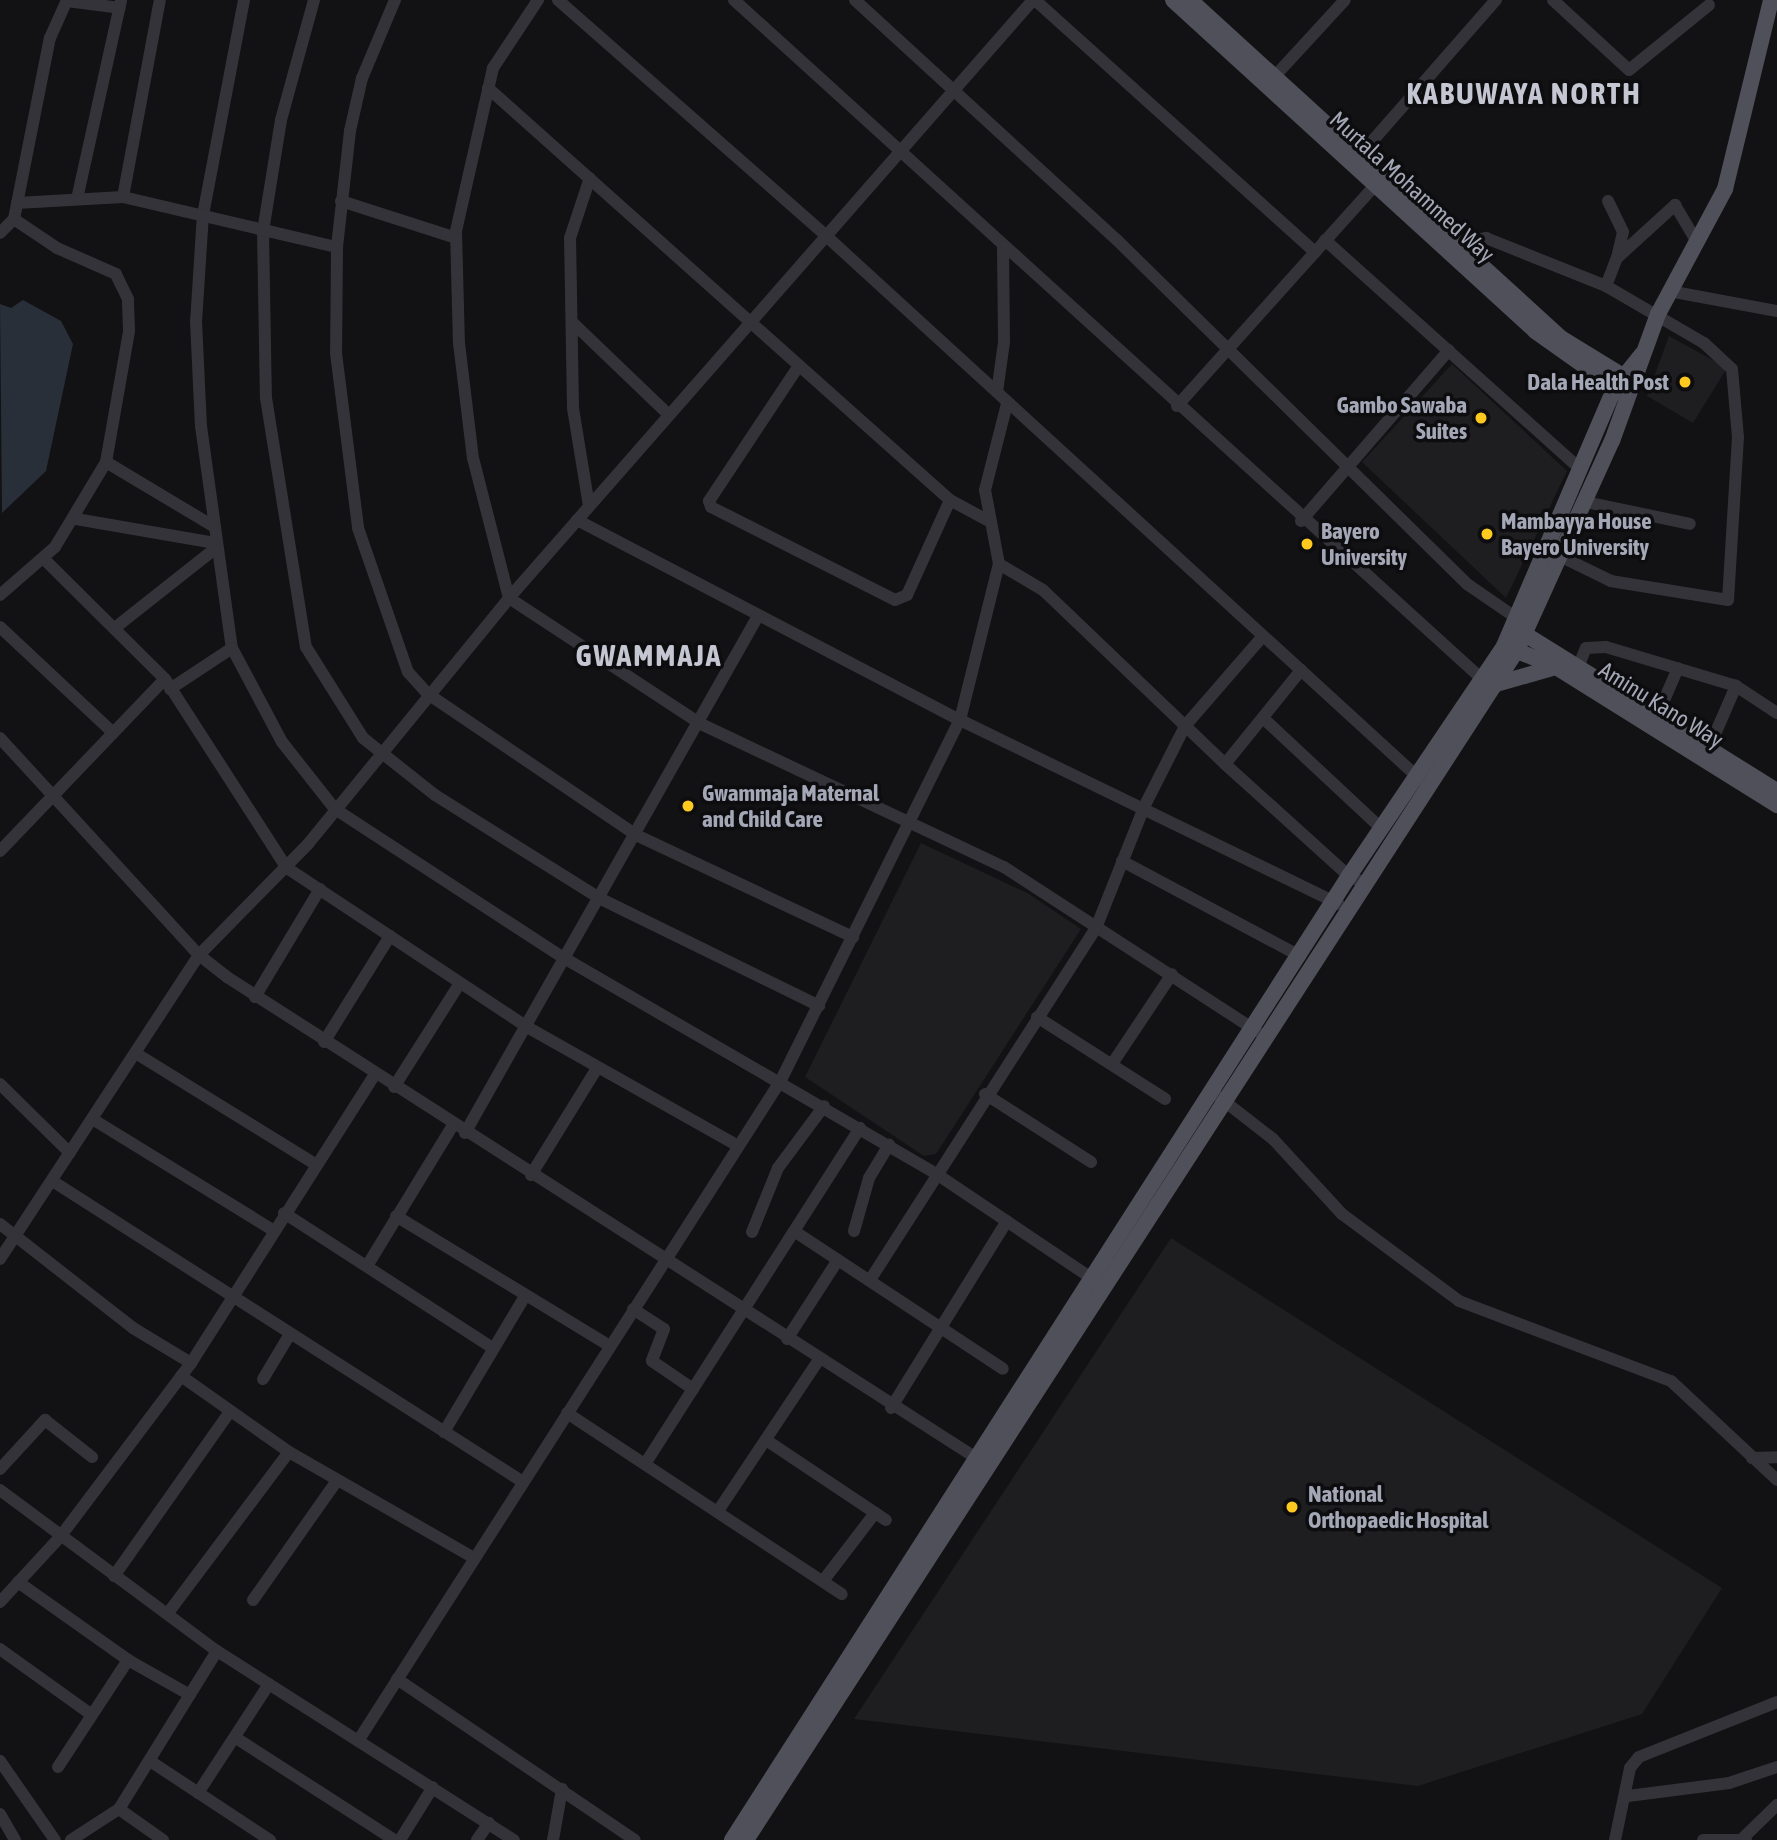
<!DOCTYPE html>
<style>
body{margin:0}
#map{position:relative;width:1777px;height:1840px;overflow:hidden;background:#121214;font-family:"Asap Condensed",sans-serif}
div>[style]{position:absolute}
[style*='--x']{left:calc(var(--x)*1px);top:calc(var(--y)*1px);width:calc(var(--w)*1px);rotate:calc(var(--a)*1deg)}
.built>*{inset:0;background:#1e1e21}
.water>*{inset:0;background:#282f39}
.minor>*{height:12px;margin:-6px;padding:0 6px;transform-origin:6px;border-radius:6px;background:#333339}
.major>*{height:16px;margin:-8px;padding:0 8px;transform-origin:8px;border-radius:8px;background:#4f5059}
.dots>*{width:19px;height:19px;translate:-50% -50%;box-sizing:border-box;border:4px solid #0d0d0f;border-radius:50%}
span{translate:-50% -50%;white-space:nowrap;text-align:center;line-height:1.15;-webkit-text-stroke:7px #0d0d0f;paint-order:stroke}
.street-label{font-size:23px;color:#a3a7b6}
.poi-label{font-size:23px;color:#a3a7b6;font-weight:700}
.right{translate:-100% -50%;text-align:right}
.left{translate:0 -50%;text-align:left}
.district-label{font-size:30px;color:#c4c6d1;font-weight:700;letter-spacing:2px}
</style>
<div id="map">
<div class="built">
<div style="clip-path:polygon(1669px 336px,1727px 368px,1693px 423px,1647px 396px)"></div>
<div style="clip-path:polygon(1452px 364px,1567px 471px,1506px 598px,1362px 462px)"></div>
<div style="clip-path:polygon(921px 843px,1029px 894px,1081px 929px,936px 1154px,924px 1156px,805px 1077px)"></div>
<div style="clip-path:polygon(1171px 1238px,1722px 1588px,1642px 1714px,1418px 1786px,854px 1719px)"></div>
</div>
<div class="water">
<div style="clip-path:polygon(23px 300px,61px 321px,73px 344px,46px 471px,2px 513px,0 304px,11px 308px)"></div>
</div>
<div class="minor">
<div style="--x:244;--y:0;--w:218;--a:100.8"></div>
<div style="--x:203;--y:214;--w:107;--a:93.7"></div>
<div style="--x:196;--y:321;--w:105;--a:87.3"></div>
<div style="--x:201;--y:426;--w:224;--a:82.1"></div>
<div style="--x:232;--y:648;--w:106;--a:62"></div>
<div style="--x:282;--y:742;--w:85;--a:51.7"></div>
<div style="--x:335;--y:809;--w:273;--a:33.1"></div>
<div style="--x:564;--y:958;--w:429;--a:30.1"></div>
<div style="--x:935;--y:1173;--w:197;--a:33.9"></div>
<div style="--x:314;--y:0;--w:124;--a:105.4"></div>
<div style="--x:281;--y:120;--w:112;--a:99.2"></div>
<div style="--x:263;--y:231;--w:167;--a:89"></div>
<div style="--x:266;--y:398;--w:252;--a:80.9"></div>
<div style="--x:306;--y:647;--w:107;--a:57.9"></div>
<div style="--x:363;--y:738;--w:92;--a:38.4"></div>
<div style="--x:435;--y:795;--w:196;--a:32.1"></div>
<div style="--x:601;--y:899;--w:243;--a:26.1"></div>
<div style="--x:395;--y:0;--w:85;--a:112.9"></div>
<div style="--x:362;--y:78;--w:54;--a:102.8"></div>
<div style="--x:350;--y:131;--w:117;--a:96.4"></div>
<div style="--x:337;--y:247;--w:106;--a:90.5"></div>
<div style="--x:336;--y:353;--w:176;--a:82.8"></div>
<div style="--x:358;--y:528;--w:152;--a:70.9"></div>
<div style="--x:408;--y:672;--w:30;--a:48"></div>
<div style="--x:428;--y:694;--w:251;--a:34.1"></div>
<div style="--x:636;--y:835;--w:240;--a:25.2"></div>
<div style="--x:538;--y:0;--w:82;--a:123.5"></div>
<div style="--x:493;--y:68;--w:167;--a:102.8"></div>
<div style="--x:456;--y:231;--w:112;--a:88.5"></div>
<div style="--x:459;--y:343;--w:116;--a:83.1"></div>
<div style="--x:473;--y:458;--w:145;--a:75.6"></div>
<div style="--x:509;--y:598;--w:230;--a:33.3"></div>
<div style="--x:701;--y:724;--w:335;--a:25.3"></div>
<div style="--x:1004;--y:867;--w:302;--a:33"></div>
<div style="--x:558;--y:0;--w:354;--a:41.3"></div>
<div style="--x:824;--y:234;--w:810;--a:42.45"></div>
<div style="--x:734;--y:0;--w:1010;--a:42.23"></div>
<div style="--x:855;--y:0;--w:355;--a:42.5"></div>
<div style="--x:1117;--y:240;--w:491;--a:44.5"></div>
<div style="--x:1467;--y:584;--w:62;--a:34.5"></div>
<div style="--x:1035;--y:0;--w:377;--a:42"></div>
<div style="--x:1553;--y:0;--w:103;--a:42.6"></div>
<div style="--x:1629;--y:70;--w:103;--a:-39.1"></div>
<div style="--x:67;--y:1;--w:53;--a:7.5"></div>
<div style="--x:1275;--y:76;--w:103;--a:-47.4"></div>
<div style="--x:488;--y:88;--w:619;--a:41.73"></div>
<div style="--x:950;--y:500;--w:42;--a:28.4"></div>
<div style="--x:1361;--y:154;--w:205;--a:-48.8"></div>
<div style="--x:123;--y:197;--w:200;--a:-79.4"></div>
<div style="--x:77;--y:199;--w:204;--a:-77.5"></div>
<div style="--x:341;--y:201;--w:121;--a:17.8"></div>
<div style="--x:1608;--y:201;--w:34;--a:64"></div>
<div style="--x:1623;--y:232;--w:26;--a:103"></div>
<div style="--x:17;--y:203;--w:106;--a:-3.2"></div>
<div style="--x:123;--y:197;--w:220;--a:13.2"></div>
<div style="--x:0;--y:233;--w:20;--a:-45"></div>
<div style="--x:14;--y:219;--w:185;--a:-78.8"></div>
<div style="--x:50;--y:38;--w:42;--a:-65.9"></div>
<div style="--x:1325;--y:240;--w:341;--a:41.9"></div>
<div style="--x:1457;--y:244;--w:30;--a:-12"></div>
<div style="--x:1486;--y:238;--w:129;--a:21.8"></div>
<div style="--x:1606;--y:286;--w:113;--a:30.2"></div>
<div style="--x:1704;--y:343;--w:38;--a:43"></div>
<div style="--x:1732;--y:369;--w:68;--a:85"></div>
<div style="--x:1738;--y:437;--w:163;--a:93.5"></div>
<div style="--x:1728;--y:600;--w:119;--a:-170.8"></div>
<div style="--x:1611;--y:581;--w:55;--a:-153.9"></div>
<div style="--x:1606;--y:286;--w:30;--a:-69"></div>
<div style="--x:1617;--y:258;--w:79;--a:-42.4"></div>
<div style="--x:1675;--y:205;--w:43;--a:59.3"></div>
<div style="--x:1669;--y:291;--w:110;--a:10.5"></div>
<div style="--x:572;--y:322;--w:134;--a:43.8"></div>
<div style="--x:798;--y:367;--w:161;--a:123.6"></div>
<div style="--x:709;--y:501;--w:6;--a:72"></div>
<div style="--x:711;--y:507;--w:206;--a:26.8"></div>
<div style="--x:895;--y:600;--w:13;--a:-23"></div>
<div style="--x:907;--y:595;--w:104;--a:-65.6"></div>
<div style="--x:997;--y:392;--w:50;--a:-82"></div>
<div style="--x:1004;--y:342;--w:96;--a:-90.6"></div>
<div style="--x:1177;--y:406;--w:297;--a:-48.1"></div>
<div style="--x:106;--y:462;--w:125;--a:30.9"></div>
<div style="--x:1586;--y:502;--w:106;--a:11.9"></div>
<div style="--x:589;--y:506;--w:99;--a:-99.3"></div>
<div style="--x:573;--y:408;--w:170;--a:-91"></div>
<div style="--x:570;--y:238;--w:63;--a:-71.6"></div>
<div style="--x:76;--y:519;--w:141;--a:9.8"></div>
<div style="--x:577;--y:520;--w:432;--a:27.6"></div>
<div style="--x:960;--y:720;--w:421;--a:25.9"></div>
<div style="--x:1301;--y:521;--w:226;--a:-49.1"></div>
<div style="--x:45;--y:560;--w:169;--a:44.8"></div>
<div style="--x:165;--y:679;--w:225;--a:57.2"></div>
<div style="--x:287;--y:868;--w:288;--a:33.5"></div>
<div style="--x:527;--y:1027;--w:240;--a:29.4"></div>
<div style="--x:999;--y:564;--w:51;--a:30.6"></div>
<div style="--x:1043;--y:590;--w:252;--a:43.7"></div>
<div style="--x:1225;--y:764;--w:167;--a:42.1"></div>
<div style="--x:1349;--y:876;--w:19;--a:25"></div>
<div style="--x:0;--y:595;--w:73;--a:-41.1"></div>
<div style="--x:55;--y:547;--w:99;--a:-59"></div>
<div style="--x:106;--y:462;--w:133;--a:-80"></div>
<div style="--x:129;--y:331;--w:32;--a:-92"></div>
<div style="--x:128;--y:299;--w:28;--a:-116"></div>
<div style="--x:116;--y:274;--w:64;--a:-156.2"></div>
<div style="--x:57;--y:248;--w:52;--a:-146"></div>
<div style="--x:0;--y:627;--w:151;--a:43.1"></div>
<div style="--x:116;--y:627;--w:127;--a:-38.3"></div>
<div style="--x:1579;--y:665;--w:18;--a:-68"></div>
<div style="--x:1586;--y:648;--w:20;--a:-3"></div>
<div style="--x:1606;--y:647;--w:136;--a:16.7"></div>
<div style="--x:1736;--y:686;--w:49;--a:33.4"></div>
<div style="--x:170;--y:689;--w:74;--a:-33.5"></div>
<div style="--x:1658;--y:714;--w:50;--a:-66.5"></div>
<div style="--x:1263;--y:718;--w:161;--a:43"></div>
<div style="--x:0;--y:738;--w:294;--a:47.5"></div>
<div style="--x:199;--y:955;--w:36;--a:38"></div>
<div style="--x:227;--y:977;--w:900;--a:32.7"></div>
<div style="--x:1709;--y:748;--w:68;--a:-66.5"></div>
<div style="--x:1225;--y:764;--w:121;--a:-51"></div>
<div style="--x:0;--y:851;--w:238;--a:-46.2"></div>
<div style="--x:1122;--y:861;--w:202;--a:28.1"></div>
<div style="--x:255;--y:997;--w:126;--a:-59"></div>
<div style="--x:1037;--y:1017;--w:152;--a:32.6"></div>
<div style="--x:324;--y:1042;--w:125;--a:-58.1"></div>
<div style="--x:137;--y:1054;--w:209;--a:31.7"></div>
<div style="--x:1112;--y:1064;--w:108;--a:-56.3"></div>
<div style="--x:0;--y:1084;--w:98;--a:44.6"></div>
<div style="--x:394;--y:1087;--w:123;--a:-57.6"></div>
<div style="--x:985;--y:1094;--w:126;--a:32.7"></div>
<div style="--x:1219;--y:1097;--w:68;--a:37.9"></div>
<div style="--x:1273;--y:1139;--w:102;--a:47.4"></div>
<div style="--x:1342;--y:1214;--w:146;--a:36.6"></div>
<div style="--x:1459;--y:1301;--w:227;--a:20.7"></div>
<div style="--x:1671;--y:1381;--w:145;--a:43"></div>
<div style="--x:94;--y:1120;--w:210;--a:31.6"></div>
<div style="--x:465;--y:1133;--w:594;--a:-60.46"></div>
<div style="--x:531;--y:1175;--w:126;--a:-58.3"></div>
<div style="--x:54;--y:1182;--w:557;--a:32.61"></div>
<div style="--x:284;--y:1213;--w:249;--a:32.9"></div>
<div style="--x:396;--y:1216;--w:250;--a:31.3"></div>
<div style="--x:0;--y:1224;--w:169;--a:38"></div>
<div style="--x:133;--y:1328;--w:68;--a:31.1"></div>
<div style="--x:794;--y:1231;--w:250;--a:33.4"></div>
<div style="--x:854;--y:1231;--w:55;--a:-74.2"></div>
<div style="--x:869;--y:1178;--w:39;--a:-59"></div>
<div style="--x:752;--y:1232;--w:69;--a:-67.9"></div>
<div style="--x:778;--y:1168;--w:77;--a:-53.4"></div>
<div style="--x:0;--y:1259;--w:363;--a:-56.8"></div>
<div style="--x:199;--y:955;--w:156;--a:-45.5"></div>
<div style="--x:308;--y:844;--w:318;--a:-50.7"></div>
<div style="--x:509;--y:598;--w:795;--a:-48.77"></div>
<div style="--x:367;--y:1266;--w:165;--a:-58.6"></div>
<div style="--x:870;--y:1280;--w:418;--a:-57.3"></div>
<div style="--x:1096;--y:928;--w:132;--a:-68.3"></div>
<div style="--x:1145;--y:805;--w:89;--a:-63.1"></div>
<div style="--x:1185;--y:726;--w:119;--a:-49.1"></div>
<div style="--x:633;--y:1309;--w:37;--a:33"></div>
<div style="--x:664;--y:1329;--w:34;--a:111"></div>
<div style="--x:652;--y:1361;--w:50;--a:34.3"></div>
<div style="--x:787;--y:1339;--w:94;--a:-57.2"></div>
<div style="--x:181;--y:1376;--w:132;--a:35.1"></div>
<div style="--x:289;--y:1452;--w:213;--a:29.8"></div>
<div style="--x:263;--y:1379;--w:52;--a:-59"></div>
<div style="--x:891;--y:1408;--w:220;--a:-58.2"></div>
<div style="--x:567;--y:1413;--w:329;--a:33.4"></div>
<div style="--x:444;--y:1432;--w:158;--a:-59.2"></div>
<div style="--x:766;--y:1440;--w:144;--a:33.7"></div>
<div style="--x:1752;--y:1458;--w:25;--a:-2"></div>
<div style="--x:645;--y:1464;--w:399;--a:-57.4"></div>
<div style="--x:0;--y:1469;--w:67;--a:-47.4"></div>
<div style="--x:45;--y:1420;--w:60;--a:38.2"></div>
<div style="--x:0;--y:1490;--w:270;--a:36.6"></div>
<div style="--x:217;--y:1651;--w:352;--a:32.5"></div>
<div style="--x:718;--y:1511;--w:180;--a:-56.3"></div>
<div style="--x:114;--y:1576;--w:199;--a:-54.8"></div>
<div style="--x:823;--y:1581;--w:86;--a:-52.6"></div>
<div style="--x:18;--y:1582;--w:135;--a:35.3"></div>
<div style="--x:253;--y:1600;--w:144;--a:-54.9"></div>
<div style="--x:0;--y:1602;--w:88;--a:-47.3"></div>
<div style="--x:60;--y:1537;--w:218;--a:-53"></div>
<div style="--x:191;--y:1363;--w:343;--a:-57.5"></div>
<div style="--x:168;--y:1613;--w:201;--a:-53.1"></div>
<div style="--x:0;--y:1649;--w:113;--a:35.7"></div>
<div style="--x:397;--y:1679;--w:287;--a:34.1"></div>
<div style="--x:236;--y:1738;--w:188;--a:32.8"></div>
<div style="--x:358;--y:1741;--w:785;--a:-57.38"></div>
<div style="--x:781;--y:1080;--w:402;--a:-63.6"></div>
<div style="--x:960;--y:720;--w:161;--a:-76"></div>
<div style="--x:999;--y:564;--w:75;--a:-100.7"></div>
<div style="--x:985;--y:490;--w:89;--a:-75.7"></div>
<div style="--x:0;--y:1761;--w:96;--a:55.2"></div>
<div style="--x:150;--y:1761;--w:144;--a:33.4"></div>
<div style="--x:58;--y:1767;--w:128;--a:-56.8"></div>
<div style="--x:128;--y:1660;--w:71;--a:29.4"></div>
<div style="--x:198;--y:1793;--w:130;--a:-56.9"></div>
<div style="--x:1628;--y:1796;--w:102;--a:-7.3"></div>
<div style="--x:1729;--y:1783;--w:51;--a:-18.4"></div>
<div style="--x:119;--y:1809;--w:54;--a:35.2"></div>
<div style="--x:0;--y:1814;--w:30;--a:60"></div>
<div style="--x:1742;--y:1839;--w:49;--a:-44.2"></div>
<div style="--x:71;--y:1840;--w:57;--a:-32.9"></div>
<div style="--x:119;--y:1809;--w:186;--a:-58.2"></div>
<div style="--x:400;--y:1840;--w:62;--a:-58.1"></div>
<div style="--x:477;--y:1840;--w:21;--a:-55"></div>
<div style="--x:553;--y:1840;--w:52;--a:-80"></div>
<div style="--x:1615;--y:1840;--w:74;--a:-78.2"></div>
<div style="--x:1630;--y:1768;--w:14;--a:-51"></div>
<div style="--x:1639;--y:1757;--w:149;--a:-21.7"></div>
<div style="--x:1703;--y:1840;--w:43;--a:0"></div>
</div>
<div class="major">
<div style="--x:1173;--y:0;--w:491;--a:42.4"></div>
<div style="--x:1535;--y:331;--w:109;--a:35.3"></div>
<div style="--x:1190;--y:0;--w:502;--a:42.34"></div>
<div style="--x:1561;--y:338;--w:79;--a:31.5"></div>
<div style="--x:1515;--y:628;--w:309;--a:31.9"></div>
<div style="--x:1508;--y:647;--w:52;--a:22.6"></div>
<div style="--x:1556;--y:667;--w:261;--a:32"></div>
<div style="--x:1496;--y:684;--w:62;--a:-15.8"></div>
<div style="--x:732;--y:1840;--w:1145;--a:-57.38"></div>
<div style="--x:1349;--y:876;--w:277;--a:-56"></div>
<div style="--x:1504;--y:646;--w:280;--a:-66.8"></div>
<div style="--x:1614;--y:389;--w:45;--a:-51.3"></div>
<div style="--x:746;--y:1840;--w:1418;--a:-57.06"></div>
<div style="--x:1517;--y:650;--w:230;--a:-65.6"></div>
<div style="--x:1612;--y:441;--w:135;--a:-70.1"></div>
<div style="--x:1658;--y:314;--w:142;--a:-61.8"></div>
<div style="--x:1725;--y:189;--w:195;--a:-76.3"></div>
</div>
<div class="dots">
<div style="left:1685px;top:382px;background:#ffca1f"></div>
<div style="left:1481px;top:418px;background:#ffca1f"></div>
<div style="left:1487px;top:534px;background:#ffca1f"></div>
<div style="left:1307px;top:544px;background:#ffca1f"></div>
<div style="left:688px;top:806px;background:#ffca1f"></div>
<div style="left:1292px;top:1507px;background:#ffca1f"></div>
</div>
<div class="street-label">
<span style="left:1412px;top:187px;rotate:42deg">Murtala Mohammed Way</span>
<span style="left:1661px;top:705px;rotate:32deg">Aminu Kano Way</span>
</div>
<div class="poi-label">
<span class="right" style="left:1669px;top:382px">Dala Health Post</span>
<span class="right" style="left:1467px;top:418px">Gambo Sawaba<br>Suites</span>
<span class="left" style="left:1501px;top:534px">Mambayya House<br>Bayero University</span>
<span class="left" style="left:1321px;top:544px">Bayero<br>University</span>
<span class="left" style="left:702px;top:806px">Gwammaja Maternal<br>and Child Care</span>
<span class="left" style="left:1308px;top:1507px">National<br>Orthopaedic Hospital</span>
</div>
<div class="district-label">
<span style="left:1524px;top:93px">KABUWAYA NORTH</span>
<span style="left:649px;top:655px">GWAMMAJA</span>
</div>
</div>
